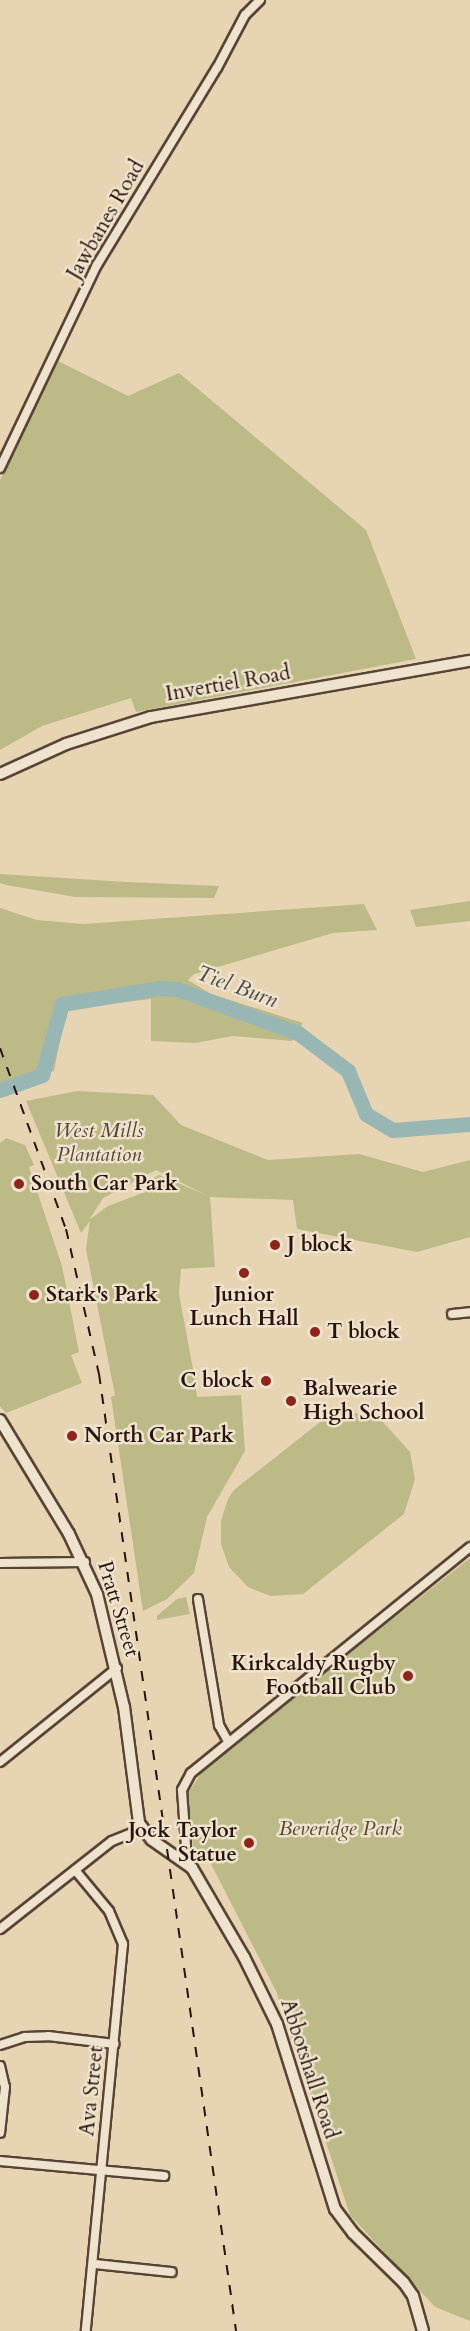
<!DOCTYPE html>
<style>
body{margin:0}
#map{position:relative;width:470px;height:2331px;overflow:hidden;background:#e7d4b3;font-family:Cardo,serif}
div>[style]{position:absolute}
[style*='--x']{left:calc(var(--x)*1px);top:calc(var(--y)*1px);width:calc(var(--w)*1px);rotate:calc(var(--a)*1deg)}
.green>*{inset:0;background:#bcbb88}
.river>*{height:15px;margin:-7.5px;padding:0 7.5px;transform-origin:7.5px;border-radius:7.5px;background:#98b7b4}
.roads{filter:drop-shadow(2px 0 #584435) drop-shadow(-2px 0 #584435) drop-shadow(0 2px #584435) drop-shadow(0 -2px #584435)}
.street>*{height:8px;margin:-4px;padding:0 4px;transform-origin:4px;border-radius:4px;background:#efe3ce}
.secondary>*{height:10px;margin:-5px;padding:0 5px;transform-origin:5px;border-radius:5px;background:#efe3ce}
.rail>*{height:2px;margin-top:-1px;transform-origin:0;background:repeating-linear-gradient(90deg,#28140b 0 10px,transparent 0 20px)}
.dots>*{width:16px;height:16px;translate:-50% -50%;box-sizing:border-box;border:3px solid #efe3ce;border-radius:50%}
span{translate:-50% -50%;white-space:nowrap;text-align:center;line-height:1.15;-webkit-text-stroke:5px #efe3ce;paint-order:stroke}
.street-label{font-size:21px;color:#28140b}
.park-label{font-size:21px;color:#544630;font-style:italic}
.poi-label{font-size:21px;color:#28140b;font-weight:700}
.left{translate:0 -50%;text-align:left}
.right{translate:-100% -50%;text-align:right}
.water-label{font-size:22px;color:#4f4d46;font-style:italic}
</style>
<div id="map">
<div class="green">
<div style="clip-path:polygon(56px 360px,128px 396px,179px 373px,366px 530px,416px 659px,136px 712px,131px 698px,42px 726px,0 750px,0 480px)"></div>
<div style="clip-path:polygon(0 874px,126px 882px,219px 886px,214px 898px,75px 897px,6px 885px,0 883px)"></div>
<div style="clip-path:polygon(470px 901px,470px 921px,462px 922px,416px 927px,410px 910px)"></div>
<div style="clip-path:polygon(364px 904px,377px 930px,333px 933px,194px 974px,188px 980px,211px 994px,303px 1023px,292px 1041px,233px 1036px,195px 1043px,151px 1041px,151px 999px,66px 1009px,54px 1071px,0 1092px,0 908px,37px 920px,83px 924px)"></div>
<div style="clip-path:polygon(evenodd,77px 1091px,153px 1095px,181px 1125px,268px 1160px,359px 1154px,423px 1172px,470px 1160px,470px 1237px,417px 1252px,297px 1229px,293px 1200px,210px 1197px,215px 1267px,181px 1269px,179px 1294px,196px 1385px,180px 1389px,196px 1388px,197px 1397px,241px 1395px,245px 1451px,207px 1517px,194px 1573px,167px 1599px,143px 1611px,111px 1397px,115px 1395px,86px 1249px,90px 1221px,81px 1233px,26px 1101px,77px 1091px,156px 1170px,206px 1195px,159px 1175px,150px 1180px,145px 1192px,108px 1206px,89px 1220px,103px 1198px,156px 1170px)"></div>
<div style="clip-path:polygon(6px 1138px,25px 1145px,34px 1165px,29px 1167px,62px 1266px,79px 1352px,71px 1355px,82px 1383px,6px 1413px,0 1406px,0 1143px)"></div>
<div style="clip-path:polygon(356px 1413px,383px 1422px,410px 1452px,415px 1479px,404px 1514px,303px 1594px,270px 1596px,248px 1587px,229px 1567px,221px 1544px,221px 1521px,228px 1499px,234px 1490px,320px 1422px)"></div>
<div style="clip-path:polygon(470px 1558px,470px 2321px,435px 2307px,350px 2215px,276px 1991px,208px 1858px,193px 1846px,187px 1795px,205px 1767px)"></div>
<div style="clip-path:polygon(186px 1597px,190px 1614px,157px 1620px,157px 1616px,177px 1599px)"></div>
</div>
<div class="river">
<div style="--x:0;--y:1090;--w:45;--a:-19.7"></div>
<div style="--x:42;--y:1075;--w:74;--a:-74.3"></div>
<div style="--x:62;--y:1004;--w:99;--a:-9.3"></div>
<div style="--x:160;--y:988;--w:17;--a:3"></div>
<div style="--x:177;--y:989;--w:129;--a:20"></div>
<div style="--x:298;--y:1033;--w:63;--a:37.2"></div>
<div style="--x:348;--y:1071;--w:47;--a:67.3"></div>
<div style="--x:366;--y:1114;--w:31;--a:31"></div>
<div style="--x:393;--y:1130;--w:77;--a:-4.5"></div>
</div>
<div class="roads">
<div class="street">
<div style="--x:0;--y:468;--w:225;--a:-64.5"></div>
<div style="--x:97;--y:265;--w:231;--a:-58.7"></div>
<div style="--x:217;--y:68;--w:60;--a:-62.2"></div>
<div style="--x:245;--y:15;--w:21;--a:-45"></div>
<div style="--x:452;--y:1314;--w:18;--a:-6"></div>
<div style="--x:0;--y:1563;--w:85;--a:-0.7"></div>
<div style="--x:198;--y:1599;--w:128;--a:80.5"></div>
<div style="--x:219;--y:1725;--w:18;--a:61"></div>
<div style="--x:0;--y:1762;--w:150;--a:-38.8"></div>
<div style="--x:181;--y:1859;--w:14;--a:-69"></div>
<div style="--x:186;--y:1846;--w:56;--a:-94.1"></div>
<div style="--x:182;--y:1790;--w:19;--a:-62"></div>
<div style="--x:191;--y:1773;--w:359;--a:-39"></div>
<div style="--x:75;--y:1870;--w:53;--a:50.3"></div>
<div style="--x:109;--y:1911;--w:36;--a:67"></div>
<div style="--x:123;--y:1944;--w:389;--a:95.5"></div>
<div style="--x:0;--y:1929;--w:142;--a:-38.2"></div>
<div style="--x:112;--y:1841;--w:31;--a:-22"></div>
<div style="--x:0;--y:2045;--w:26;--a:-18"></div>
<div style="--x:25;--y:2037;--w:23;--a:-2"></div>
<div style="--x:48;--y:2036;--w:67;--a:6.8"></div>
<div style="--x:0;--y:2066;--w:22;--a:77"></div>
<div style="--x:5;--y:2087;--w:46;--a:96.2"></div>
<div style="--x:0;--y:2161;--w:165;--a:5.2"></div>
<div style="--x:94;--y:2264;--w:78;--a:5.9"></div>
</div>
<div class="secondary">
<div style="--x:0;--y:774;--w:72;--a:-24.4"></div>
<div style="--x:66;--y:744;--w:89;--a:-17.6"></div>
<div style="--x:151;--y:717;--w:324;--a:-10"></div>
<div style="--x:0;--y:1420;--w:133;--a:58.8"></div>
<div style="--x:69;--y:1534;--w:66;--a:65"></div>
<div style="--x:97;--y:1594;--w:116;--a:76.6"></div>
<div style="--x:124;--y:1707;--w:117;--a:82.6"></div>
<div style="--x:139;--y:1823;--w:21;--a:53"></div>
<div style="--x:152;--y:1840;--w:49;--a:35"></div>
<div style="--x:192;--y:1868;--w:103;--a:59.7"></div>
<div style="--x:244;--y:1957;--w:75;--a:63.8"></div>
<div style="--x:277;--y:2024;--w:194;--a:72.6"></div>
<div style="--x:335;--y:2209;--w:30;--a:53"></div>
<div style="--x:353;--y:2233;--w:71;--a:44.4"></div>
<div style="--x:404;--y:2283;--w:16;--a:55"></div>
<div style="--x:413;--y:2296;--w:36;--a:74"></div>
</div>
</div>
<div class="rail">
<div style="--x:0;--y:1048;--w:193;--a:70"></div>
<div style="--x:66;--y:1229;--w:149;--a:77.2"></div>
<div style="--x:99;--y:1374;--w:967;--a:81.85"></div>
</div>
<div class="dots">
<div style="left:19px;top:1184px;background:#8f2418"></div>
<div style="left:275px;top:1245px;background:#8f2418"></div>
<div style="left:244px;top:1273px;background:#8f2418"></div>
<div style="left:34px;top:1295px;background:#8f2418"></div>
<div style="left:315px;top:1332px;background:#8f2418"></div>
<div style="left:266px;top:1381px;background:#8f2418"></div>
<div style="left:291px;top:1401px;background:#8f2418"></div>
<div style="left:72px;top:1436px;background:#8f2418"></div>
<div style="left:408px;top:1676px;background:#8f2418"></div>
<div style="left:249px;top:1843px;background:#8f2418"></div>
</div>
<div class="street-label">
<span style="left:106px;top:220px;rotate:-60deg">Jawbanes Road</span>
<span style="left:228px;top:684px;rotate:-10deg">Invertiel Road</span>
<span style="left:118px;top:1609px;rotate:73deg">Pratt Street</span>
<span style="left:309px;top:2069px;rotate:72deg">Abbotshall Road</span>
<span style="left:92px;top:2091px;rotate:-84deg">Ava Street</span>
</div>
<div class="park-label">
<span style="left:99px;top:1143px">West Mills<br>Plantation</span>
<span style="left:340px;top:1829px">Beveridge Park</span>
</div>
<div class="poi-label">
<span class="left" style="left:31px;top:1184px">South Car Park</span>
<span class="left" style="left:287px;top:1245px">J block</span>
<span class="left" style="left:46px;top:1295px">Stark's Park</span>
<span style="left:244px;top:1307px">Junior<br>Lunch Hall</span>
<span class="left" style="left:327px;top:1332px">T block</span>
<span class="right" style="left:254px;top:1381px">C block</span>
<span class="left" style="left:303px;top:1401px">Balwearie<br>High School</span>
<span class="left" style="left:84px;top:1436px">North Car Park</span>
<span class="right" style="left:396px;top:1676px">Kirkcaldy Rugby<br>Football Club</span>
<span class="right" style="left:237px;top:1843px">Jock Taylor<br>Statue</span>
</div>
<div class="water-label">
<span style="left:237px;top:987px;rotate:20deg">Tiel Burn</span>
</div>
</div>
